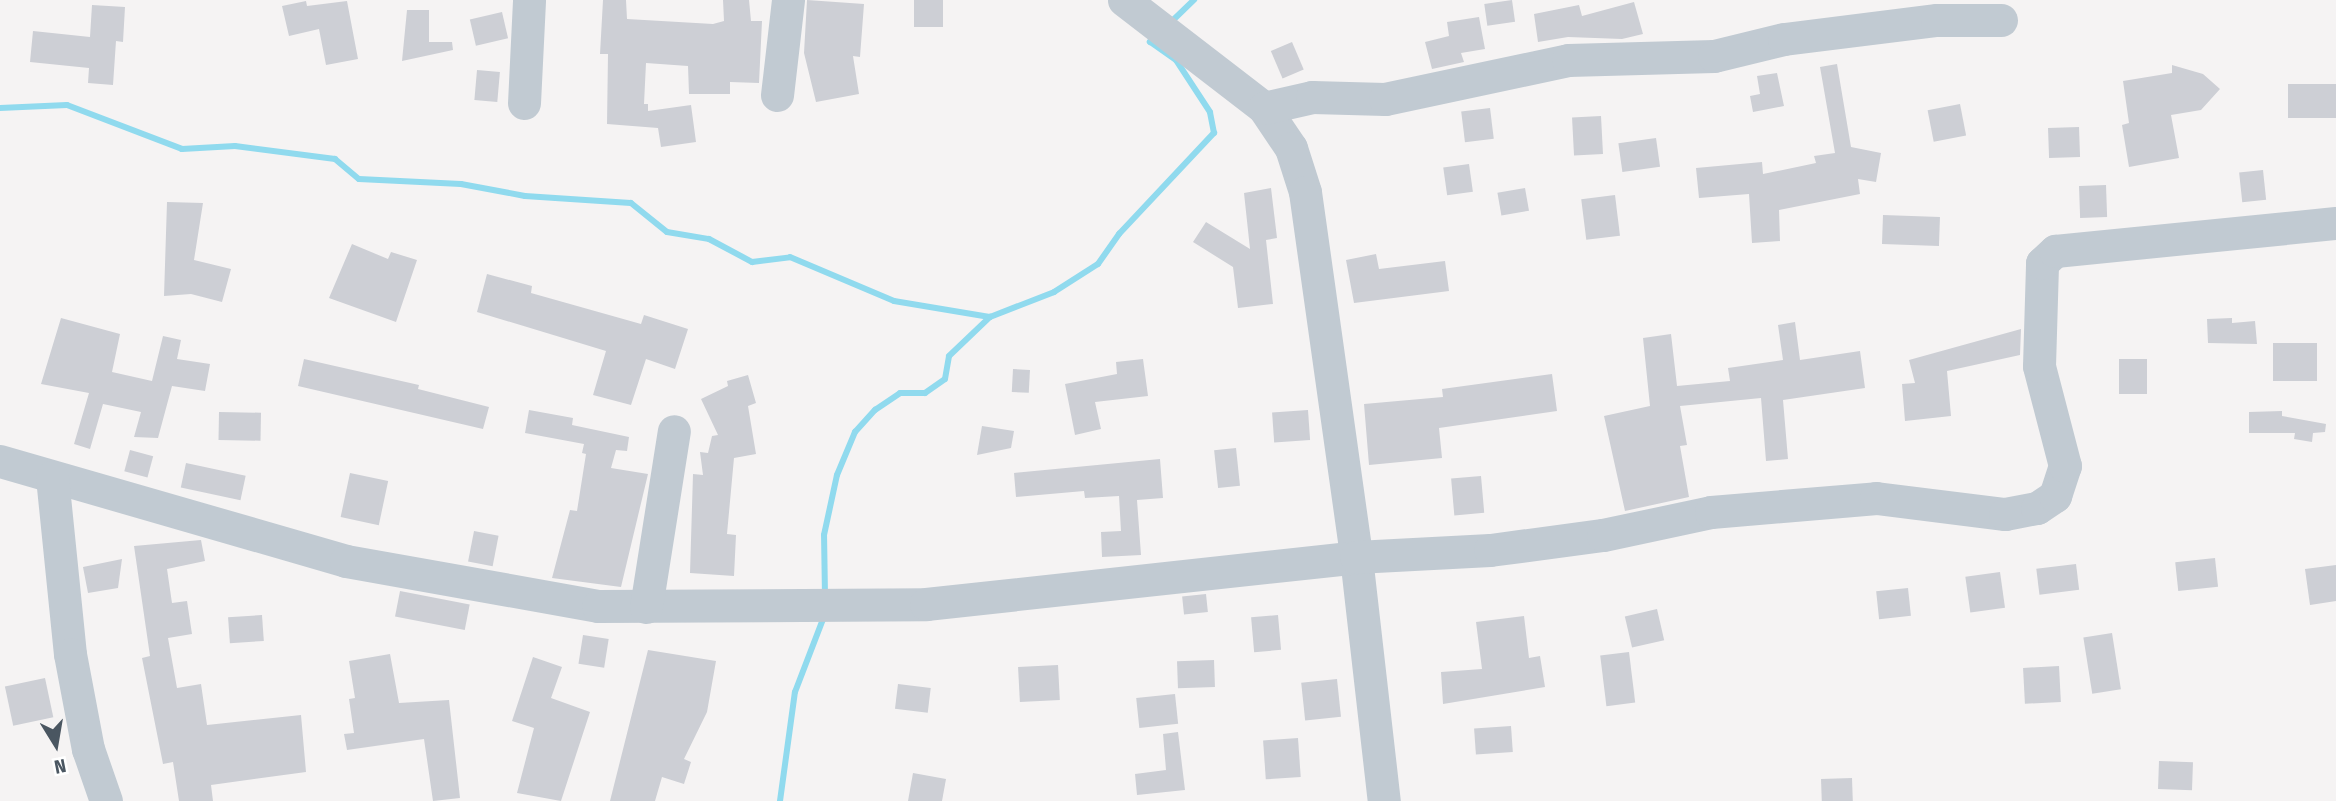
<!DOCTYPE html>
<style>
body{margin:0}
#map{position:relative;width:2336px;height:801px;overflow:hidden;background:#f5f3f3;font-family:"Fira Sans Condensed",sans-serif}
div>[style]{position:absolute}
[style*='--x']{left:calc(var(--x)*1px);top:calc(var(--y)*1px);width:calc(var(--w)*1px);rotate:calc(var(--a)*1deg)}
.stream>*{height:6px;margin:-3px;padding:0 3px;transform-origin:3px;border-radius:3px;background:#90daee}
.building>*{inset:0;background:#cdcfd5;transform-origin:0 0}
.minor>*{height:33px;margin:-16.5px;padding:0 16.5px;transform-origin:16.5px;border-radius:16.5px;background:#c1cad2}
span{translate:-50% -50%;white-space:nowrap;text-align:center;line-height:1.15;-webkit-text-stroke:5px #fff;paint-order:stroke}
.north{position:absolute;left:21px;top:710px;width:70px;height:70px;-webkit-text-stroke:5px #fff;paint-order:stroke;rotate:169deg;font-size:19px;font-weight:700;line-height:28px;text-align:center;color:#4a5661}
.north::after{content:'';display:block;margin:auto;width:24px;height:32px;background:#4a5661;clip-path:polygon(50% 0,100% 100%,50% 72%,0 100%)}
</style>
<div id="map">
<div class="stream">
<div style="--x:1169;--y:24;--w:35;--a:-44"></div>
<div style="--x:0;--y:108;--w:67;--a:-2.6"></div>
<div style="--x:67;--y:105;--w:123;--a:20.9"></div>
<div style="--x:182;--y:149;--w:53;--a:-3.2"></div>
<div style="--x:235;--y:146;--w:101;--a:7.4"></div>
<div style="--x:335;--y:159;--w:31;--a:40"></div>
<div style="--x:359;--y:179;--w:102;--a:2.8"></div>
<div style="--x:461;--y:184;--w:65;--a:10.6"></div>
<div style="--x:525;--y:196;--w:106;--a:3.8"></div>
<div style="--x:631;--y:203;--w:46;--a:38.9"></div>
<div style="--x:667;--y:232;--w:43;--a:9.5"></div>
<div style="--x:709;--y:239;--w:49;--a:28.1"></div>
<div style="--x:752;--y:262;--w:38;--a:-7"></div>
<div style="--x:790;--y:257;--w:113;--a:22.9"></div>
<div style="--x:894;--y:301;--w:97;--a:9.5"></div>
<div style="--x:825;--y:596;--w:61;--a:-90.9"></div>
<div style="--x:824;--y:535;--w:61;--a:-77.8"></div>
<div style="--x:837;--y:475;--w:47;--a:-67.3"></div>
<div style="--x:855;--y:432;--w:30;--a:-48"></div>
<div style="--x:875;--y:410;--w:30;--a:-34"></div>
<div style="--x:900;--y:393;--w:25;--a:0"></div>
<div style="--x:925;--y:393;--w:24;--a:-35"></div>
<div style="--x:945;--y:379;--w:23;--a:-80"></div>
<div style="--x:949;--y:356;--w:57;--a:-43.6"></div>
<div style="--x:990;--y:317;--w:69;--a:-21.3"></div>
<div style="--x:1054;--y:292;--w:52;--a:-32.5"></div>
<div style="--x:1098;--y:264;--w:37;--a:-55"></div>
<div style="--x:1119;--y:234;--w:139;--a:-46.8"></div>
<div style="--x:1214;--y:133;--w:21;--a:-101"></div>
<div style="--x:1210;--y:112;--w:62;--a:-123.2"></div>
<div style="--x:1176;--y:60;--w:32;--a:-145"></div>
<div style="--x:1150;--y:42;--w:8;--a:-40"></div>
<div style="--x:780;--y:801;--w:110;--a:-82.2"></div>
<div style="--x:795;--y:692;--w:84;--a:-69"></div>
</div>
<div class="building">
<div style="clip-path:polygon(603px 0,626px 0,627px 19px,713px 24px,724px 21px,723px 0,749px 0,751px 21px,762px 21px,759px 83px,730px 82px,730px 94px,689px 94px,688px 66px,646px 63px,644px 104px,648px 104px,648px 111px,691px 105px,696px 142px,661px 147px,658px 128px,607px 124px,608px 54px,600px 54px)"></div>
<div style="clip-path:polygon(807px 0,864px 4px,860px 57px,853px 56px,859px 94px,816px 102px,804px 53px)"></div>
<div style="left:914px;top:0;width:29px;height:27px"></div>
<div style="left:1512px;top:0;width:22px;height:28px;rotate:82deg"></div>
<div style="clip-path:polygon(306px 1px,307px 6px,347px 1px,358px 59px,326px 65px,319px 29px,289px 36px,282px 6px)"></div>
<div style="clip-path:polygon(1634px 2px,1643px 34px,1622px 39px,1568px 37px,1538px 42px,1534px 14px,1579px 5px,1582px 16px)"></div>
<div style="clip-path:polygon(92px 5px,125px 7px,123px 42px,116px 41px,113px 85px,88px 83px,89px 68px,30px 62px,33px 31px,90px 37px)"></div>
<div style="clip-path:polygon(407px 10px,429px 10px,429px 42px,452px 42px,453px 50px,402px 61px)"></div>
<div style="left:502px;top:12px;width:27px;height:33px;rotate:77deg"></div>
<div style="clip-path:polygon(1479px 17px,1485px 49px,1461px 53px,1464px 62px,1432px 69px,1425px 42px,1449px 36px,1447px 22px)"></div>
<div style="left:1292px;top:42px;width:30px;height:23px;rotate:67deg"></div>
<div style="clip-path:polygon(1837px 64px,1851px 147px,1881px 153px,1876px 182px,1858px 179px,1860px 194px,1779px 210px,1780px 241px,1752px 243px,1749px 194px,1699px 198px,1696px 168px,1762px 162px,1763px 174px,1816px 163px,1814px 156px,1835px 153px,1820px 67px)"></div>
<div style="clip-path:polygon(2172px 65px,2203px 74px,2220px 89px,2201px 110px,2171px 115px,2179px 158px,2129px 167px,2122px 125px,2129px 123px,2123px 81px,2172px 73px)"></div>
<div style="left:477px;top:70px;width:23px;height:30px;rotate:5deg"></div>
<div style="clip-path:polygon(1777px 73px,1784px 106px,1753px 112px,1750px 96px,1760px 94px,1757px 76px)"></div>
<div style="left:2336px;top:84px;width:34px;height:48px;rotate:90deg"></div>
<div style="left:1960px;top:104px;width:32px;height:33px;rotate:79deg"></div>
<div style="left:1490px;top:108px;width:31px;height:29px;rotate:83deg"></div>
<div style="left:1601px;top:116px;width:38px;height:29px;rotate:87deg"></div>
<div style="left:2079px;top:127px;width:30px;height:31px;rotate:88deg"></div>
<div style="left:1656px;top:138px;width:29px;height:38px;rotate:82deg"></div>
<div style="left:1469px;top:164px;width:28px;height:26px;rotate:82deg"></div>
<div style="left:2263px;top:170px;width:30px;height:24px;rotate:84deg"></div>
<div style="left:2106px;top:185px;width:32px;height:27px;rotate:88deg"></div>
<div style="clip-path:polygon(1271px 188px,1277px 238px,1266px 240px,1273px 304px,1238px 308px,1233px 267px,1193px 242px,1206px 222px,1250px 249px,1244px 193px)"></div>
<div style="left:1525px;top:188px;width:23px;height:28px;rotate:80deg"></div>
<div style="left:1615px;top:195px;width:41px;height:34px;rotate:83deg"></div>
<div style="clip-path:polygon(167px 202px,203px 203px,194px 260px,231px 269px,222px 302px,191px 294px,164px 296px)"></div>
<div style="left:1883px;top:215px;width:57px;height:29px;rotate:2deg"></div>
<div style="clip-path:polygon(352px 244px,388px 259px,391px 252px,417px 260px,396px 322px,329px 298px)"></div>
<div style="clip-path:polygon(1376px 254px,1379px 269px,1445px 261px,1449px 291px,1354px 303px,1346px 260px)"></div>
<div style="clip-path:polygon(487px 274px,532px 286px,531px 293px,641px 324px,644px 315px,688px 329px,675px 369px,646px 359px,631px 405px,593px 395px,606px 351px,477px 312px)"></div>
<div style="clip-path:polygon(61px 318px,120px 334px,112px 372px,152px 381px,163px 336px,181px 340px,177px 359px,210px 364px,205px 391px,172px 386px,158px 438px,134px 437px,141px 412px,103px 404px,90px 449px,74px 444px,89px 393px,41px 384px)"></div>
<div style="clip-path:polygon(2232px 318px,2232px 323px,2255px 321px,2257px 344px,2208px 343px,2207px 319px)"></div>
<div style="clip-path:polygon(1795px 322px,1800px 360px,1860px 351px,1865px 388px,1783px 400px,1788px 459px,1766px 461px,1761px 398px,1680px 406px,1687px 445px,1680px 446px,1689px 497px,1625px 511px,1604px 416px,1650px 406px,1643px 338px,1671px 334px,1677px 386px,1730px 381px,1728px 368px,1783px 360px,1778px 325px)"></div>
<div style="clip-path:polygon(2021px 329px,2020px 355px,1947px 371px,1951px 416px,1905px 421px,1902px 384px,1915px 383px,1909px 360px)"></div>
<div style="left:2273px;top:343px;width:44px;height:38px"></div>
<div style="clip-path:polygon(304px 359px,419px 385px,418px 389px,489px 407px,483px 429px,298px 386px)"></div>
<div style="clip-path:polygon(1143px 359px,1148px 396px,1095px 402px,1101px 429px,1075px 435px,1065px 384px,1117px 374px,1116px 362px)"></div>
<div style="left:2119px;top:359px;width:28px;height:35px"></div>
<div style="left:1013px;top:369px;width:17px;height:23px;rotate:3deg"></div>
<div style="clip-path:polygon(1552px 374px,1557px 411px,1439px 428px,1442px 458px,1369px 465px,1364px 404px,1443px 397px,1442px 389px)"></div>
<div style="clip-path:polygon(748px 375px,756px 403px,748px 406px,756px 454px,734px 458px,727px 534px,736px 535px,734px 576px,690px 573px,693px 474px,703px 475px,700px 452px,708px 453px,712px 436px,718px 435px,701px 399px,728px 386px,727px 381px)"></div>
<div style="clip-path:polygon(529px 410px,573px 418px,572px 425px,629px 437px,627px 451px,616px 450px,611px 468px,648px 474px,621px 587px,552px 578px,570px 510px,577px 511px,586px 454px,582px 453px,584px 444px,525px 433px)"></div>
<div style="left:1308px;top:410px;width:30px;height:36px;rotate:86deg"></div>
<div style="clip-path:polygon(2282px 411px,2282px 416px,2326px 424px,2325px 432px,2313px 433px,2312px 442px,2294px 439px,2295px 433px,2249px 433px,2249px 412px)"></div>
<div style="left:219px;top:412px;width:42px;height:28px;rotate:1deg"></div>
<div style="clip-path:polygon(982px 426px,1014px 431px,1011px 448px,977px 455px)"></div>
<div style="left:1236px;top:448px;width:38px;height:22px;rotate:84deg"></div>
<div style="left:130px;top:450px;width:24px;height:22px;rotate:15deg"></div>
<div style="clip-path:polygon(1160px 459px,1163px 498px,1137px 500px,1141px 555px,1102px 557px,1101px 532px,1121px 531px,1119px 496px,1085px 498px,1084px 491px,1016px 497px,1014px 473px)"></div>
<div style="left:186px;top:463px;width:61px;height:25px;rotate:12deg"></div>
<div style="left:350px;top:473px;width:39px;height:45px;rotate:12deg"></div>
<div style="left:1481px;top:476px;width:37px;height:30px;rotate:85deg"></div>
<div style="left:474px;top:531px;width:25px;height:31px;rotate:11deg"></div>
<div style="clip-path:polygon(201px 540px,205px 561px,167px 569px,172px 603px,187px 601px,192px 634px,168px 638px,177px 688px,201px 684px,207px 725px,301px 715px,306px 772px,211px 785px,213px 801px,179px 801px,173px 762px,163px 764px,142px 658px,150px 656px,134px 546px)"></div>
<div style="left:2215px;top:558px;width:29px;height:40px;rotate:84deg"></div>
<div style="clip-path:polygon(122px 559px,118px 588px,88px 593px,83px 567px)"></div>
<div style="left:2076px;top:564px;width:26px;height:40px;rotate:83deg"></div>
<div style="clip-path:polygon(2336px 565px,2336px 601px,2310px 605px,2305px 569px)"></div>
<div style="left:2000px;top:572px;width:36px;height:35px;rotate:82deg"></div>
<div style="left:1908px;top:588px;width:28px;height:32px;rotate:84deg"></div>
<div style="left:400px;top:591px;width:71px;height:26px;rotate:11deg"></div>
<div style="left:1206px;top:594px;width:18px;height:24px;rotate:84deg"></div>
<div style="left:1657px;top:609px;width:32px;height:33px;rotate:77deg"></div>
<div style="left:262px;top:615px;width:26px;height:34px;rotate:86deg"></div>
<div style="left:1278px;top:615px;width:35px;height:27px;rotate:85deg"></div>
<div style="clip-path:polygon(1524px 616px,1529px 658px,1540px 656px,1545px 687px,1443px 704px,1441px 672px,1482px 669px,1476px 622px)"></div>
<div style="left:2112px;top:633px;width:57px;height:29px;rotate:81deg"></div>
<div style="left:583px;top:635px;width:26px;height:29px;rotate:9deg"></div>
<div style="clip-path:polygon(648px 650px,716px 661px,707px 712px,684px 759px,691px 762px,684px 784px,662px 777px,655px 801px,610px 801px)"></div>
<div style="left:1629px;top:652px;width:51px;height:29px;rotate:83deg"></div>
<div style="clip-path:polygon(390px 654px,399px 703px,449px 700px,460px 798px,433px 801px,424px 739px,347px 750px,344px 734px,354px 733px,349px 699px,355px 698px,349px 661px)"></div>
<div style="clip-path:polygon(533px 657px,562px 667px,551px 698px,590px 712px,561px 801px,517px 793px,534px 728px,512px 721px)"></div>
<div style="left:1214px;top:660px;width:27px;height:37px;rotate:88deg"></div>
<div style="left:1058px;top:665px;width:35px;height:40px;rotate:87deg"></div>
<div style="left:2059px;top:666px;width:36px;height:36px;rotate:87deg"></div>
<div style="left:45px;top:678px;width:40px;height:41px;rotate:78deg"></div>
<div style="left:1337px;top:679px;width:38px;height:36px;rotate:84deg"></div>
<div style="left:898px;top:684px;width:33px;height:25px;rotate:7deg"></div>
<div style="left:1175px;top:694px;width:30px;height:39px;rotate:84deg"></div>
<div style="left:1511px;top:726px;width:26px;height:37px;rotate:86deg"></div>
<div style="clip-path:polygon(1178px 732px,1185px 790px,1137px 795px,1135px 774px,1166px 770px,1163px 734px)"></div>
<div style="left:1298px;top:738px;width:39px;height:35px;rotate:86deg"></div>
<div style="left:2159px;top:761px;width:34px;height:28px;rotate:2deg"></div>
<div style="clip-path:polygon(913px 773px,946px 779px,942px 801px,908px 801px)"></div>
<div style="left:1852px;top:778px;width:23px;height:31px;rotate:88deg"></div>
</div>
<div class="minor">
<div style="--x:1124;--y:0;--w:177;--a:37.6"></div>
<div style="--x:1264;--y:108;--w:48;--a:56"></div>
<div style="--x:1291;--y:148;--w:46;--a:72.3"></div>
<div style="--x:1305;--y:192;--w:369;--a:82"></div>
<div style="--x:1356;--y:557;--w:246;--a:83.5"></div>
<div style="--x:777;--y:95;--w:96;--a:-83.4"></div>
<div style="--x:524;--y:103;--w:103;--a:-87.2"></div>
<div style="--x:1264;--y:108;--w:49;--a:-12.9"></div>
<div style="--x:1312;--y:97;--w:73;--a:1.6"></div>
<div style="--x:1385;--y:99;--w:187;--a:-12"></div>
<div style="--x:1568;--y:60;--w:146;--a:-1.6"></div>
<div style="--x:1714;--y:56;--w:72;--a:-13.7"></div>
<div style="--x:1784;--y:39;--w:154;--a:-7.1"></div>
<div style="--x:1937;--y:20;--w:64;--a:0"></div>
<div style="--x:0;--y:461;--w:360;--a:16.1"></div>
<div style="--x:346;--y:561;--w:256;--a:10.1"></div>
<div style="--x:598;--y:606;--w:328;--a:-0.3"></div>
<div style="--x:926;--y:604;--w:433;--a:-6.2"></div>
<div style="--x:1356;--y:557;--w:134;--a:-3"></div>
<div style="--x:1490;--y:550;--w:114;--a:-7.6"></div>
<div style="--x:1603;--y:535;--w:110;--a:-12"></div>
<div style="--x:1711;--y:512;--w:166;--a:-4.8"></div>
<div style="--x:1876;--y:498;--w:130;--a:7.1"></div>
<div style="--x:2005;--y:514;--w:33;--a:-11"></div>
<div style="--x:2037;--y:508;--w:22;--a:-34"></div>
<div style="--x:2055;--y:496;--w:32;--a:-72"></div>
<div style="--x:2065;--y:466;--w:103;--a:-104.6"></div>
<div style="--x:2039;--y:366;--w:103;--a:-88.3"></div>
<div style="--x:2042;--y:263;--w:18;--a:-43"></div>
<div style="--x:2055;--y:251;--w:282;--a:-5.7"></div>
<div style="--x:52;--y:477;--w:178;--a:84.2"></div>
<div style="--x:70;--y:654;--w:97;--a:79.3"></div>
<div style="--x:88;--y:749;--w:55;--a:70.9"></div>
<div style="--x:646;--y:607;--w:178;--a:-81"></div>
</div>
<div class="north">N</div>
</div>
